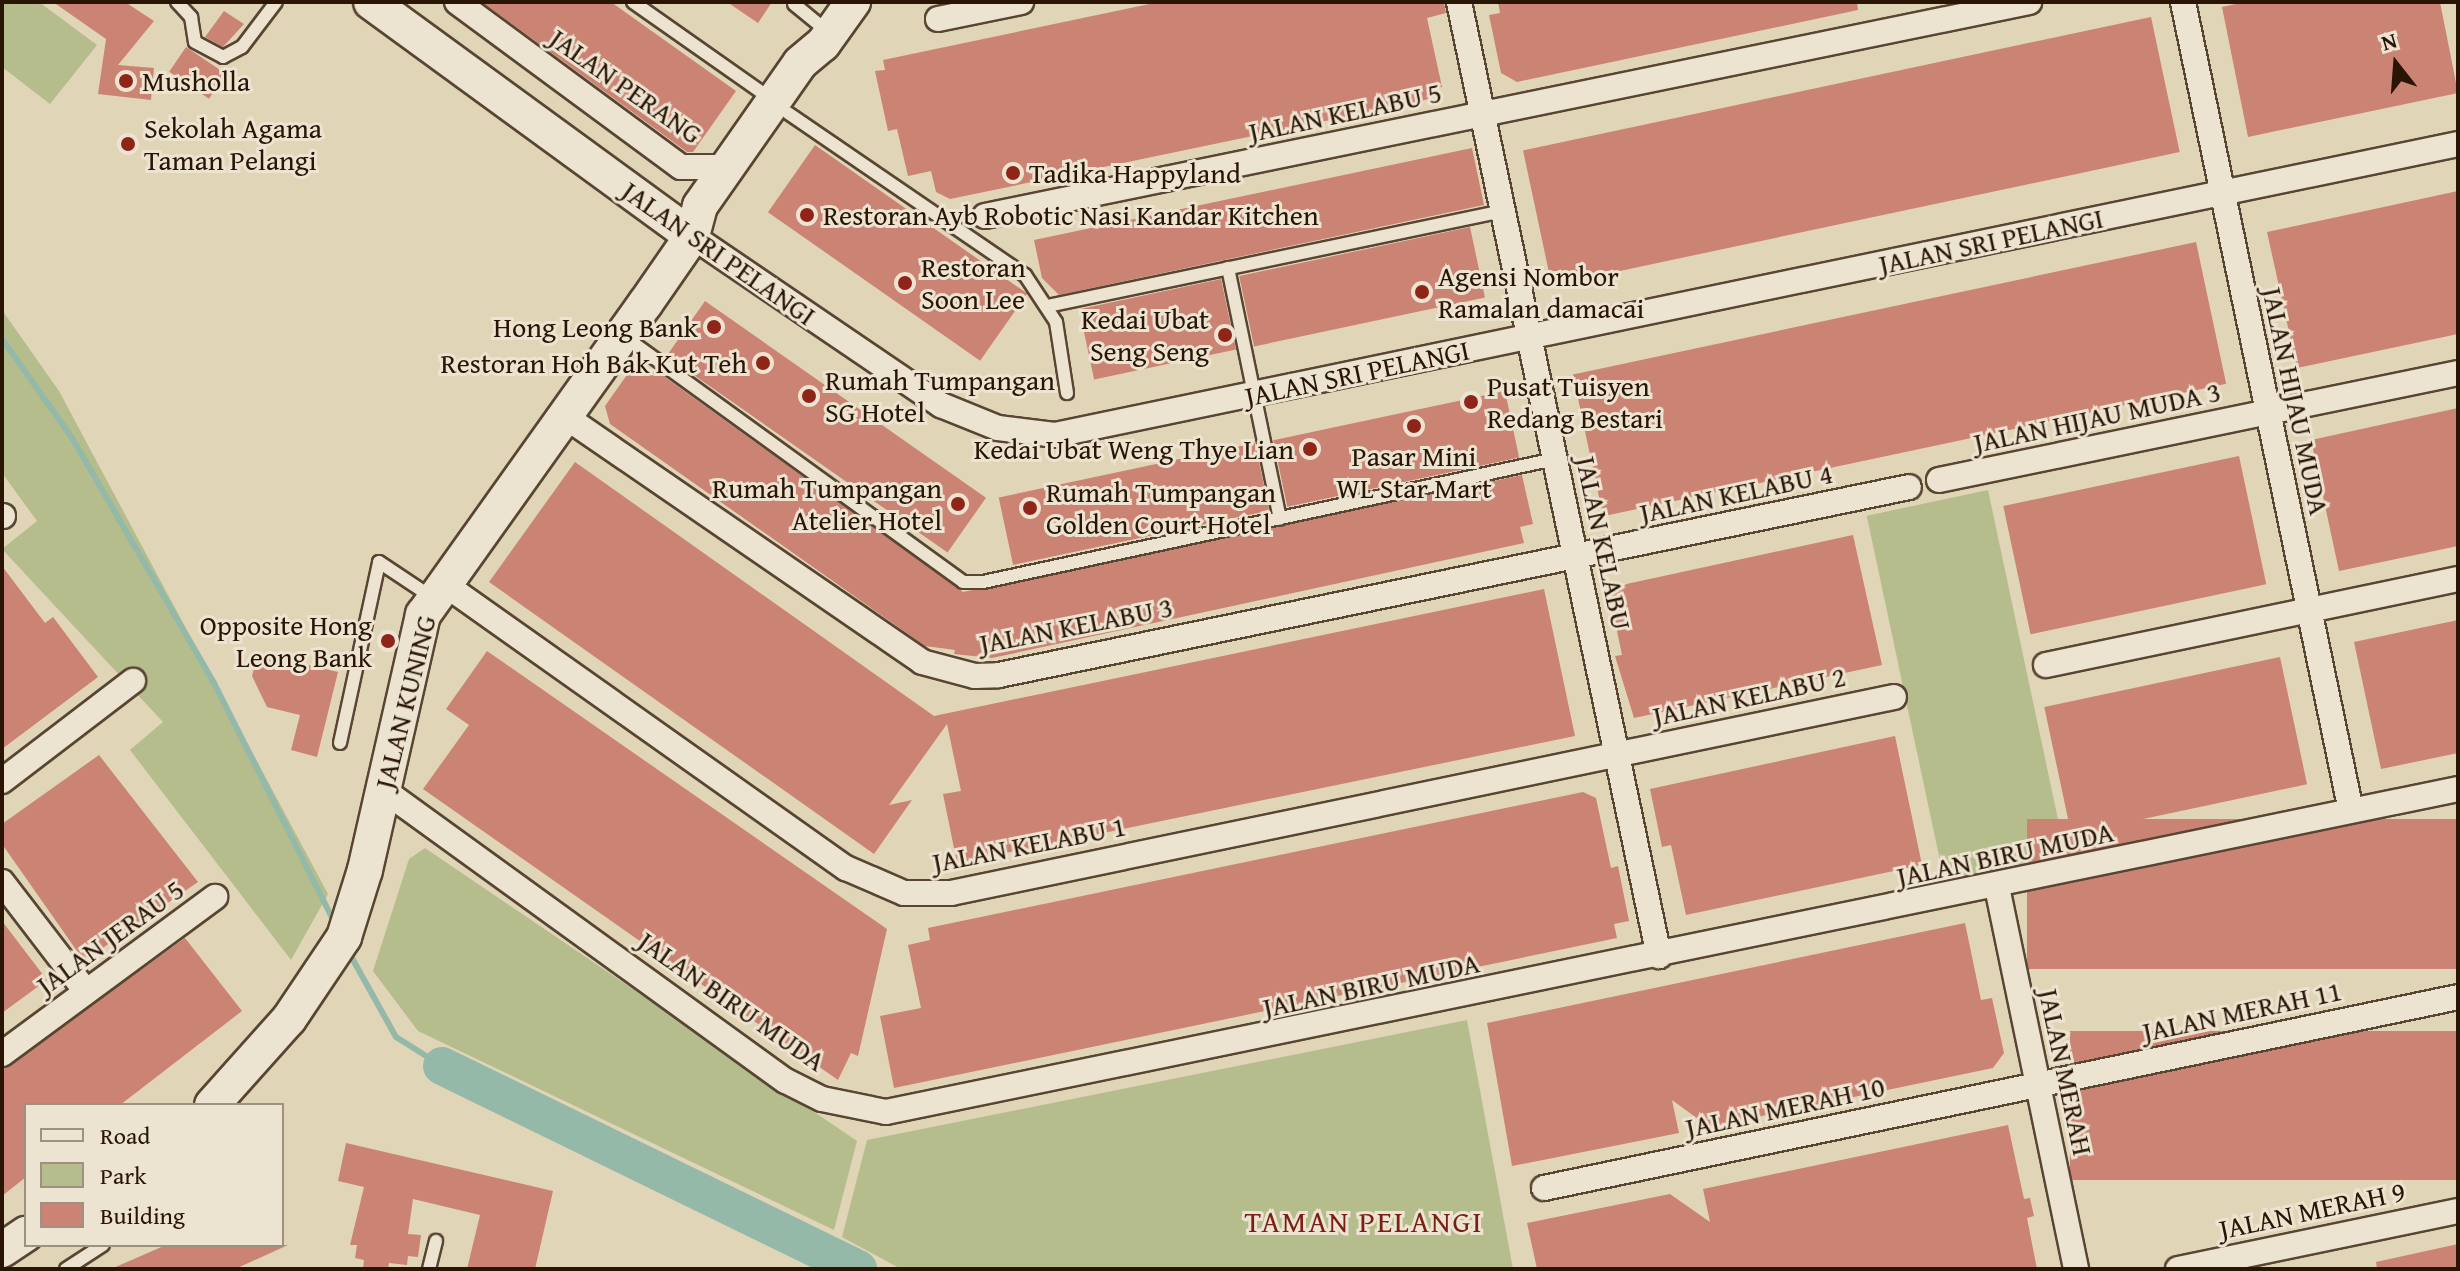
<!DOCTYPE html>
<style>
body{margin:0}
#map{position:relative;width:2460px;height:1271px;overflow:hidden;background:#e1d5b8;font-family:"Gentium Book Plus",serif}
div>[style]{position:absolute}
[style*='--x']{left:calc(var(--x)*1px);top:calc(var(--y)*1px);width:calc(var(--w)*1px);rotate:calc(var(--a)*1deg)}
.green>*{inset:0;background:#b5bd8d;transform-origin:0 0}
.stream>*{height:6px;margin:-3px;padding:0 3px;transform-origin:3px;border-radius:3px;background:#95b9a9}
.river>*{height:38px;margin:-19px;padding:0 19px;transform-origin:19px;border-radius:19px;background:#95b9a9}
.building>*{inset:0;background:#cb8374;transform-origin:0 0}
.roads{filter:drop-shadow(2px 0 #584532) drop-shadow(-2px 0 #584532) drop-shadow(0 2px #584532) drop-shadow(0 -2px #584532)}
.lane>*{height:12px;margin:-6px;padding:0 6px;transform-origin:6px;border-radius:6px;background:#ece4d1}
.street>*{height:24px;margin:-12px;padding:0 12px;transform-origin:12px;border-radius:12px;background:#ece4d1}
.secondary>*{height:34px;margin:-17px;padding:0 17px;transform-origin:17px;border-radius:17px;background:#ece4d1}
.dots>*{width:22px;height:22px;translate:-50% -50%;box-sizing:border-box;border:4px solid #ece4d1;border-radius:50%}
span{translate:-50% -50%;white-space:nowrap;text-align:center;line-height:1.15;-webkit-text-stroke:6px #ece4d1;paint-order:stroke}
.poi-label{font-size:28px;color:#2a1505}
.left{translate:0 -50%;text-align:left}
.right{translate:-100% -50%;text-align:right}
.street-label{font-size:28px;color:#2a1505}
.neighbourhood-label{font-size:30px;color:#7a1f14;letter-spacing:2px}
.frame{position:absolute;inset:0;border:4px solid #2a1505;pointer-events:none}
.legend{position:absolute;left:24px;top:1103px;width:260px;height:144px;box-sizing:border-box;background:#ece4d1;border:2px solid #9e917f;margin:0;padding:10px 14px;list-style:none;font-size:24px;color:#2a1505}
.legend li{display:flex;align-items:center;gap:16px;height:40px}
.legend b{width:40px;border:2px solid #9e917f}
.north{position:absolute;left:2356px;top:24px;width:80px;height:80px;-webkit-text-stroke:6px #ece4d1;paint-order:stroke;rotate:343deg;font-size:22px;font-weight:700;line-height:32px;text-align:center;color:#2a1505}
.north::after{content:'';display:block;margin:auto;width:28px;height:36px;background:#2a1505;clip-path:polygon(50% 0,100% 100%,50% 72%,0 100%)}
</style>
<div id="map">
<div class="green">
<div style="clip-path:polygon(2px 2px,39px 2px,97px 45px,50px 104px,2px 67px)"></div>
<div style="clip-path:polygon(2px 310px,59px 391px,328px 894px,291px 960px,130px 750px,163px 722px,2px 549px,37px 521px,2px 473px)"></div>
<div style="left:1988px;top:490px;width:376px;height:124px;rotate:78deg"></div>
<div style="clip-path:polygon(425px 848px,857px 1141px,834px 1230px,418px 1031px,373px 971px,409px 859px)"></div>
<div style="clip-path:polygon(1467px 1020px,1513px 1269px,901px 1269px,842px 1237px,867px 1140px)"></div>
</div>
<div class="stream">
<div style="--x:2;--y:339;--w:121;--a:54.7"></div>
<div style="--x:72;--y:438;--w:283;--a:59.9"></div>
<div style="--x:214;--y:683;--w:265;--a:63.3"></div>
<div style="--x:352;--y:958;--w:90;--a:60.9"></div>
<div style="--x:396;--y:1037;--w:54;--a:32.2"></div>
</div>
<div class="river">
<div style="--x:442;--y:1066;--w:463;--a:26"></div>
</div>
<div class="building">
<div style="clip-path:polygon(53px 2px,125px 2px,154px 21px,118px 65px,154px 68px,151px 100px,98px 94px,106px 39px)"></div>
<div style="clip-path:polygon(482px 2px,611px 2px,736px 91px,693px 152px,687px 152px)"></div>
<div style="clip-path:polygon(727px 2px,772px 2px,758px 23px)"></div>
<div style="clip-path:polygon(1159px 2px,1444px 2px,1446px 13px,1427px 18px,1442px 87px,1430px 89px,1432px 98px,1417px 102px,950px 199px,936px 192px,931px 171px,908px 176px,897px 129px,888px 131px,875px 71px,885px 70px,883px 60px)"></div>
<div style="clip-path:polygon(1498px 2px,1857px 2px,1858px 10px,1517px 82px,1501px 73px,1489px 15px,1500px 13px)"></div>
<div style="clip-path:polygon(2245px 2px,2440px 2px,2458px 93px,2248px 137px,2222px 7px)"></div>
<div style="clip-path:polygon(224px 11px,244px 24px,223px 47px,205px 37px)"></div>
<div style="left:2151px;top:17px;width:138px;height:642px;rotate:78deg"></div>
<div style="left:186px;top:47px;width:48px;height:30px;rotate:34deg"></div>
<div style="left:815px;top:145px;width:259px;height:82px;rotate:35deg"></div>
<div style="clip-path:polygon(1472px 148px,1484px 205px,1059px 295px,1042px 278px,1034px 240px)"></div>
<div style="clip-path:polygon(2458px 191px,2458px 334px,2297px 368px,2267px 232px)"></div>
<div style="left:1470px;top:227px;width:72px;height:236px;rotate:78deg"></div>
<div style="left:2196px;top:242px;width:145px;height:637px;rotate:78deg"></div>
<div style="left:1221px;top:279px;width:72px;height:145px;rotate:78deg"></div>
<div style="left:705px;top:301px;width:343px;height:67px;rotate:35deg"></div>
<div style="clip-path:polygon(636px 362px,652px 373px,655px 370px,963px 592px,1522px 475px,1533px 524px,1520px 527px,1524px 543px,992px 658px,954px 654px,955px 650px,925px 646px,610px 424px,605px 406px)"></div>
<div style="left:1505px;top:391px;width:68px;height:237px;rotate:78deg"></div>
<div style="clip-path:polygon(2458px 408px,2458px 546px,2339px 571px,2311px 440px)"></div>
<div style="left:1255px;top:443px;width:69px;height:262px;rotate:78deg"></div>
<div style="left:2239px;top:456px;width:131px;height:241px;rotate:78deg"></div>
<div style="clip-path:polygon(575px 462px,934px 716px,1544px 589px,1575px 736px,957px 863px,943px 794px,961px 791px,947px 724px,889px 805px,912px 800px,874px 854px,489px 582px)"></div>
<div style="clip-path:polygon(1853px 535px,1882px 665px,1634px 718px,1615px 656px,1622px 655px,1608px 588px)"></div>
<div style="clip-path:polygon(2px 566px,45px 623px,53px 617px,98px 677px,2px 749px)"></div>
<div style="clip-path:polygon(2458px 620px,2458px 753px,2381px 769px,2354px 642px)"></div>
<div style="clip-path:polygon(487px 651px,887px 929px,858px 1056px,851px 1053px,838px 1080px,423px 789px,469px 725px,446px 709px)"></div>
<div style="clip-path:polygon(258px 653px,338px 672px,317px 757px,291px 750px,300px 715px,267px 707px,252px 676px)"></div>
<div style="left:2280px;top:657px;width:130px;height:241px;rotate:78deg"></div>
<div style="clip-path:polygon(1895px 736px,1922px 865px,1686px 915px,1671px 845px,1662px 847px,1650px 789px)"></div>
<div style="clip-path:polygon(99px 755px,198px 882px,84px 961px,2px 844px,2px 824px)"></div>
<div style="clip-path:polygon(1583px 792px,1596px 798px,1611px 868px,1618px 866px,1629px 921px,1614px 924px,1617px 938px,894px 1088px,880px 1016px,921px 1008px,908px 945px,930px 940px,928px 928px)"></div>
<div style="left:2458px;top:819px;width:150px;height:431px;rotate:90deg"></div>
<div style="clip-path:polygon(2px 921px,47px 980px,2px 1013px)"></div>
<div style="clip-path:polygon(1965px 923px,1981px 1000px,1992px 998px,2004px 1053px,1993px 1068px,1709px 1127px,1672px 1100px,1679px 1133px,1512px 1166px,1487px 1023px)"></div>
<div style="clip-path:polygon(185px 938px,242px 1011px,120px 1105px,26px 1105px,26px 1177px,2px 1196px,2px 1070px)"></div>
<div style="left:2458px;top:1031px;width:149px;height:388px;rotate:90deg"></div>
<div style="clip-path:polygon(2008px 1125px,2024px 1199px,2030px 1198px,2034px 1216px,2027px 1218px,2037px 1269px,1537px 1269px,1527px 1223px,1670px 1194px,1710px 1222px,1703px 1189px)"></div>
<div style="clip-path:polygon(346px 1143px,553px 1191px,535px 1269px,467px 1269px,480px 1215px,413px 1199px,408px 1234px,421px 1235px,418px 1257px,408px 1256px,407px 1265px,389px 1263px,388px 1269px,363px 1268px,364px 1260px,355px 1258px,357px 1245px,350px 1245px,364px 1187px,338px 1181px)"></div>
<div style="clip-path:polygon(2458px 1244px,2458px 1269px,2377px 1269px,2376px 1262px)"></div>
<div style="clip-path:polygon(166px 1245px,288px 1245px,235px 1269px,111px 1269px)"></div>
</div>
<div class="roads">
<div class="lane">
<div style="--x:177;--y:2;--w:21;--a:47"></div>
<div style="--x:191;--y:17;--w:25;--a:81"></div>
<div style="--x:195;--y:42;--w:32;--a:28"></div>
<div style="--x:223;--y:57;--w:21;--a:-28"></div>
<div style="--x:242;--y:47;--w:56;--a:-52.9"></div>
<div style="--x:633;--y:2;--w:169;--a:35.1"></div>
<div style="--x:794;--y:4;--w:44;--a:39.5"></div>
<div style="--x:788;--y:113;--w:287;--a:34.4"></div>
<div style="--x:1025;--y:275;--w:56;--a:56.6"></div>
<div style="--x:1056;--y:322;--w:72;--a:81.2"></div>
<div style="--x:1228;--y:268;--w:256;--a:78.3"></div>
<div style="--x:1048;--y:306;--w:463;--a:-11.8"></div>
<div style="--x:625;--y:337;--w:417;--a:35.9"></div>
<div style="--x:963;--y:582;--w:20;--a:0"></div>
<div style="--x:983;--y:582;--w:585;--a:-12.14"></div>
<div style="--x:340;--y:743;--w:185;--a:-77.8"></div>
<div style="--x:379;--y:562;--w:65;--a:33.7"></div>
<div style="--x:66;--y:1269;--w:44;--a:-33"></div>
<div style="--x:429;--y:1269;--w:29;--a:-76"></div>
</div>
<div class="street">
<div style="--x:457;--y:2;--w:278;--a:36.4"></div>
<div style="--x:681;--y:167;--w:46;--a:0"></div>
<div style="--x:1459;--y:2;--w:975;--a:78.16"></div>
<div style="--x:2183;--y:2;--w:826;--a:78.27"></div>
<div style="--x:938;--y:19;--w:85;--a:-11.6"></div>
<div style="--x:985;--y:216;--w:1066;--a:-11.58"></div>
<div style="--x:692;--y:236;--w:301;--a:34.2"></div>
<div style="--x:941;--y:405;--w:61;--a:22"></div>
<div style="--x:998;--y:428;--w:57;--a:7"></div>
<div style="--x:1055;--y:435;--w:1433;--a:-11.72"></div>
<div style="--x:563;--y:415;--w:436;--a:34.5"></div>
<div style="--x:922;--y:662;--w:55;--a:14.8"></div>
<div style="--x:975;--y:676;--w:24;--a:-2"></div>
<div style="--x:999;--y:675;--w:929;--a:-11.67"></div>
<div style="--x:1939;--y:480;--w:530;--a:-11.65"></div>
<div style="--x:2;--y:516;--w:1;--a:0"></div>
<div style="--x:443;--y:583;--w:494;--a:35.3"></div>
<div style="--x:846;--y:868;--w:63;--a:23.3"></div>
<div style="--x:904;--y:893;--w:47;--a:0"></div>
<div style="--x:951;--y:893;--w:963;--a:-11.74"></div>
<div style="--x:2046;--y:665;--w:421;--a:-11.8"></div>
<div style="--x:2;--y:781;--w:165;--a:-37.4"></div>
<div style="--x:382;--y:789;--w:498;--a:35.9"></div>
<div style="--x:786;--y:1081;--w:40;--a:26.6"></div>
<div style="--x:822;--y:1099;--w:65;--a:11.5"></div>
<div style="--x:886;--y:1112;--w:1605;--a:-11.61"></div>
<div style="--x:2;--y:882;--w:136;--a:52.5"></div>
<div style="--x:1997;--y:887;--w:390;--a:78.3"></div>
<div style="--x:2;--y:1054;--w:265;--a:-36.4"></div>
<div style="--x:1544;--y:1188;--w:934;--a:-11.8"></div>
<div style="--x:2178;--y:1269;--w:286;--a:-11.7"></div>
</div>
<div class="secondary">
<div style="--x:371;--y:2;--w:397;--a:36.1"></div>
<div style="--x:212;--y:1105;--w:115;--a:-48.2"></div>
<div style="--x:289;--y:1019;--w:99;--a:-56.1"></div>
<div style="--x:344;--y:937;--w:70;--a:-72.6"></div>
<div style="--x:365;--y:870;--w:262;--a:-77.2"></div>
<div style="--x:423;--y:615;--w:382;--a:-54.5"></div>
<div style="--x:645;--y:304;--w:83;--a:-55.3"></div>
<div style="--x:692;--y:236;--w:31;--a:-75"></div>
<div style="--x:700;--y:206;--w:174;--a:-55"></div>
<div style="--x:800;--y:63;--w:30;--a:-40"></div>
<div style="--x:823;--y:44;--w:52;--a:-54.5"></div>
<div style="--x:2;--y:1250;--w:29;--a:-34"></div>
</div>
</div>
<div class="dots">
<div style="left:126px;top:81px;background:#8f2418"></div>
<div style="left:128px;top:144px;background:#8f2418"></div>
<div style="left:1013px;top:173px;background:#8f2418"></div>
<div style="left:807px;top:215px;background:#8f2418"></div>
<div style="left:905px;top:283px;background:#8f2418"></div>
<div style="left:1422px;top:292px;background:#8f2418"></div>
<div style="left:714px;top:327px;background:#8f2418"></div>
<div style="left:1225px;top:335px;background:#8f2418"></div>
<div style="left:763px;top:363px;background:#8f2418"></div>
<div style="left:809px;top:396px;background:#8f2418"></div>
<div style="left:1471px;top:402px;background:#8f2418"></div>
<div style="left:1414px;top:426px;background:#8f2418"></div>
<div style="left:1310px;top:449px;background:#8f2418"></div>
<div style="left:958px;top:504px;background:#8f2418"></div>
<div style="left:1030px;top:508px;background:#8f2418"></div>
<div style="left:388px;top:641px;background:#8f2418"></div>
</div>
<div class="poi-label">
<span class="left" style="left:142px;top:81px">Musholla</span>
<span class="left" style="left:144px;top:144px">Sekolah Agama<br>Taman Pelangi</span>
<span class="left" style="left:1029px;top:173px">Tadika Happyland</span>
<span class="left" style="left:823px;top:215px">Restoran Ayb Robotic Nasi Kandar Kitchen</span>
<span class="left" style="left:921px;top:283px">Restoran<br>Soon Lee</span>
<span class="left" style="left:1438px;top:292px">Agensi Nombor<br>Ramalan damacai</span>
<span class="right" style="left:1209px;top:335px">Kedai Ubat<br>Seng Seng</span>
<span class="right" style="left:698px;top:327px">Hong Leong Bank</span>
<span class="right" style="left:747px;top:363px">Restoran Hoh Bak Kut Teh</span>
<span class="left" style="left:825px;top:396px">Rumah Tumpangan<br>SG Hotel</span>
<span class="left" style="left:1487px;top:402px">Pusat Tuisyen<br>Redang Bestari</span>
<span class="right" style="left:1294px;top:449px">Kedai Ubat Weng Thye Lian</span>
<span style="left:1414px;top:472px">Pasar Mini<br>WL Star Mart</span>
<span class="right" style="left:942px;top:504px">Rumah Tumpangan<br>Atelier Hotel</span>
<span class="left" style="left:1046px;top:508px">Rumah Tumpangan<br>Golden Court Hotel</span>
<span class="right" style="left:372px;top:641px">Opposite Hong<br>Leong Bank</span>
</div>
<div class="street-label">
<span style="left:626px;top:86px;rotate:35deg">JALAN PERANG</span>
<span style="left:1345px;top:112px;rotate:-12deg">JALAN KELABU 5</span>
<span style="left:1991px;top:241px;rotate:-12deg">JALAN SRI PELANGI</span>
<span style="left:719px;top:253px;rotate:35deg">JALAN SRI PELANGI</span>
<span style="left:1357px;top:373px;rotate:-12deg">JALAN SRI PELANGI</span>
<span style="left:2296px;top:401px;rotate:78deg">JALAN HIJAU MUDA</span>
<span style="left:2097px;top:417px;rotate:-12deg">JALAN HIJAU MUDA 3</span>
<span style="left:1736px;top:493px;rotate:-12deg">JALAN KELABU 4</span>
<span style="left:1604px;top:543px;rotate:78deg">JALAN KELABU</span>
<span style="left:1076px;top:625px;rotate:-11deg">JALAN KELABU 3</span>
<span style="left:1749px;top:696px;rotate:-12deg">JALAN KELABU 2</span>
<span style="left:405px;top:702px;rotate:-76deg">JALAN KUNING</span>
<span style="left:1029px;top:844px;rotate:-11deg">JALAN KELABU 1</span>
<span style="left:2005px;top:854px;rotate:-12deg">JALAN BIRU MUDA</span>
<span style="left:110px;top:937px;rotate:-36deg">JALAN JERAU 5</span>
<span style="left:1371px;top:985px;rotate:-12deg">JALAN BIRU MUDA</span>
<span style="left:732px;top:1001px;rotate:35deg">JALAN BIRU MUDA</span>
<span style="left:2242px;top:1011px;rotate:-12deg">JALAN MERAH 11</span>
<span style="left:2066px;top:1072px;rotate:78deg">JALAN MERAH</span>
<span style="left:1785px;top:1107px;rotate:-12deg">JALAN MERAH 10</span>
<span style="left:2312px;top:1210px;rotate:-12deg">JALAN MERAH 9</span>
</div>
<div class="neighbourhood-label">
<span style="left:1364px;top:1221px">TAMAN PELANGI</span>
</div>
<div class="frame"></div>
<ul class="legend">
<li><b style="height:10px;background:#ece4d1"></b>Road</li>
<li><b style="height:22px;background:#b5bd8d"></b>Park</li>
<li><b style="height:22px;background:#cb8374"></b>Building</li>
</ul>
<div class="north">N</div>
</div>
